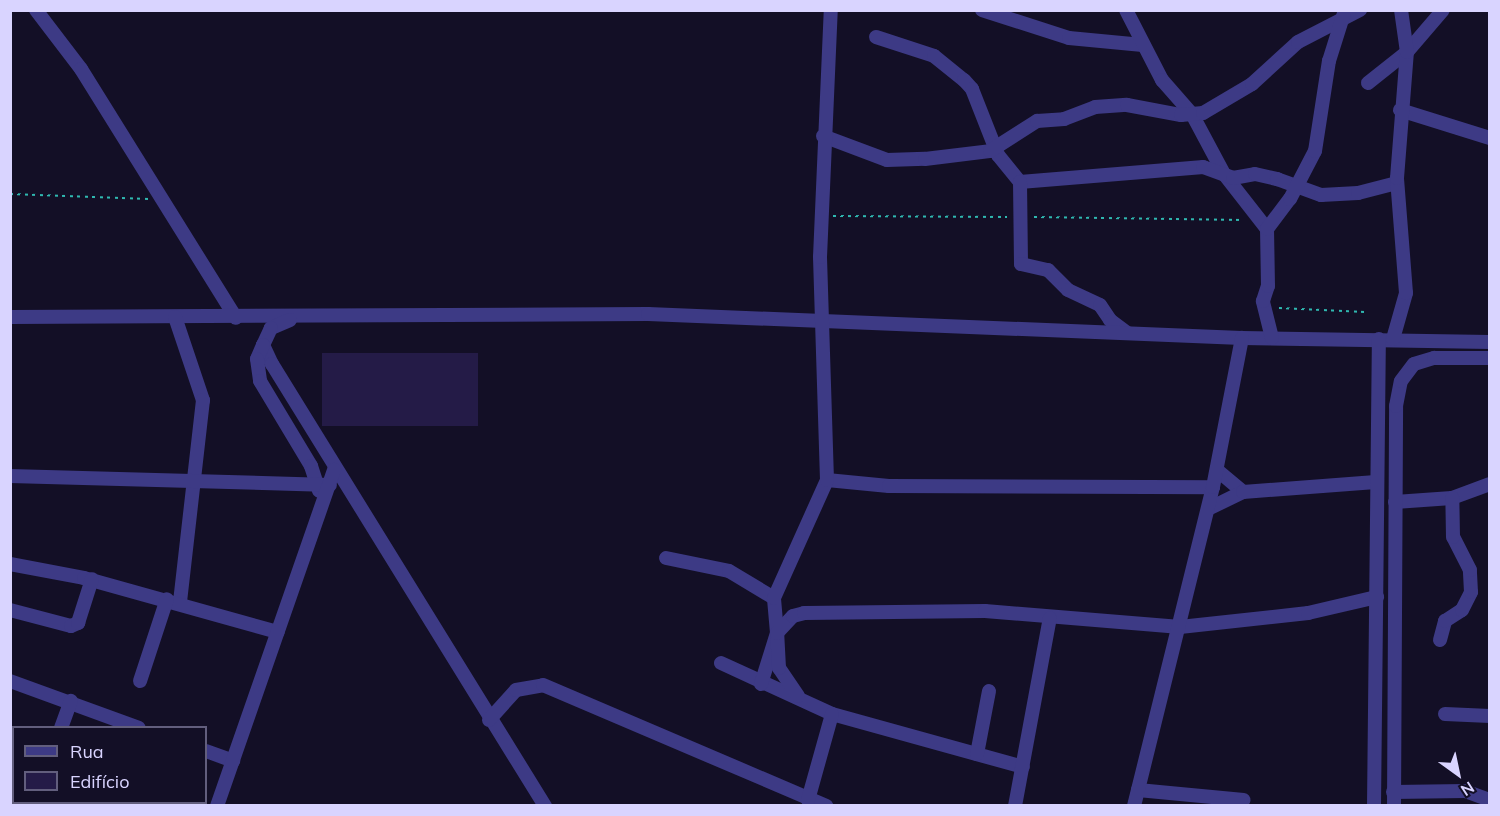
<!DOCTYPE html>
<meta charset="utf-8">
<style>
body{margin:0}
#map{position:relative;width:1500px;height:816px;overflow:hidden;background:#130f26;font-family:Mulish,sans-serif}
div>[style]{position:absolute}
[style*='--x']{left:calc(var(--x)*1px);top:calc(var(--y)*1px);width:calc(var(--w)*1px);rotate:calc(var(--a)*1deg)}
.building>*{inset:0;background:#241b47;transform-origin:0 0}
.path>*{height:2px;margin-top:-1px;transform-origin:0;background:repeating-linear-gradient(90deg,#2fb8b0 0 3px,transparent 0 7.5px)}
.minor>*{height:14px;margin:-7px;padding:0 7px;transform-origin:7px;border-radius:7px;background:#3d3a85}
span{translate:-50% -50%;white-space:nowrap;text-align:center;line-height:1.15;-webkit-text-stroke:5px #130f26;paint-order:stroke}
.frame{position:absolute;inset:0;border:12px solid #d9d4ff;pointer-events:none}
.legend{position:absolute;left:12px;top:726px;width:195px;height:78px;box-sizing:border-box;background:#130f26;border:2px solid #625e7d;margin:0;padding:8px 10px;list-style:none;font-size:18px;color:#d9d4ff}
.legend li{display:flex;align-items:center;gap:12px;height:30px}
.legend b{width:30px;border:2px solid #625e7d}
.north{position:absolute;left:1428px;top:744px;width:60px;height:60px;-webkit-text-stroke:4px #130f26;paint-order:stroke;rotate:147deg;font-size:16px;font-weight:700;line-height:24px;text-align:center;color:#d9d4ff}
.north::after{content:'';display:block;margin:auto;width:21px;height:27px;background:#d9d4ff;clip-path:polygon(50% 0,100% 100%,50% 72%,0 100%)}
</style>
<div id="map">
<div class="building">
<div style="left:322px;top:353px;width:156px;height:73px"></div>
</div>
<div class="path">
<div style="--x:10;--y:194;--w:139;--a:2.1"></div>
<div style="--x:833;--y:216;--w:174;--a:0.3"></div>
<div style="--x:1034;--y:217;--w:210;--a:0.8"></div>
<div style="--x:1279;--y:308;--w:86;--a:2.7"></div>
</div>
<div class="minor">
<div style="--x:36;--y:10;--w:74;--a:52.7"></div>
<div style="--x:81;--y:69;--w:293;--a:58.1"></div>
<div style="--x:982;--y:10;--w:91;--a:17.8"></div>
<div style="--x:1069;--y:38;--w:74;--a:5.4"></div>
<div style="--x:1126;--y:10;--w:79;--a:62.8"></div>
<div style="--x:1162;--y:80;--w:45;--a:48.6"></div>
<div style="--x:1192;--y:114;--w:68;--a:61.9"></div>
<div style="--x:1224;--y:174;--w:70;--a:52"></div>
<div style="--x:876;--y:37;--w:61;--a:18.1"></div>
<div style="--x:934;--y:56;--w:38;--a:39"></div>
<div style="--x:964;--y:80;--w:12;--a:48"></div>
<div style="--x:972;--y:89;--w:71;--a:68.5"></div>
<div style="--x:998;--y:155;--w:35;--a:51"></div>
<div style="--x:1020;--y:182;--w:184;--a:-4.7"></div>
<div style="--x:1203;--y:167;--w:32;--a:20"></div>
<div style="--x:1233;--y:178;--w:22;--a:-10"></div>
<div style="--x:1255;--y:174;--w:23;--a:13"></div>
<div style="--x:1277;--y:179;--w:47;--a:20"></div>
<div style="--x:1321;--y:195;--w:37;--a:-3"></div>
<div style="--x:1358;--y:193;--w:40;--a:-14.4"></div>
<div style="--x:1368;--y:83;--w:50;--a:-38.5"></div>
<div style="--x:1407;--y:52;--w:55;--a:-49.4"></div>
<div style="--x:1400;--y:110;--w:94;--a:17.3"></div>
<div style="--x:823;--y:136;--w:68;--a:20.6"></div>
<div style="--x:887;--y:160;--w:38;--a:-2"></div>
<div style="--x:925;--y:159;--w:65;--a:-7"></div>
<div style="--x:990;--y:151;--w:56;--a:-32.6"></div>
<div style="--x:1037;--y:121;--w:27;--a:-4"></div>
<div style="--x:1064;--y:119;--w:33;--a:-21"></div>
<div style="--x:1095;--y:107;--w:32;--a:-4"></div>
<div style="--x:1127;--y:105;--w:55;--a:10.5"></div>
<div style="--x:1181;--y:115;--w:22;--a:-5"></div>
<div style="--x:1203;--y:113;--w:57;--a:-30.6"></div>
<div style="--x:1252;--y:84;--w:62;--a:-42.4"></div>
<div style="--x:1298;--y:42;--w:70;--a:-27.3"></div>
<div style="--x:1020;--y:182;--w:82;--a:89.3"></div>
<div style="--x:1021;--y:264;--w:28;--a:13"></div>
<div style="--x:1048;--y:270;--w:28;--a:45"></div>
<div style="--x:1068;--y:290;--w:35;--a:25"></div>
<div style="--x:1100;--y:305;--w:18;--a:56"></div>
<div style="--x:1110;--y:320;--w:21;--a:37"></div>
<div style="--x:10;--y:317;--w:638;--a:-0.27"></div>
<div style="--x:648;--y:314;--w:594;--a:2.31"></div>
<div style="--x:1242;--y:338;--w:248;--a:0.9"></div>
<div style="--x:175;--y:317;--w:88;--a:71.4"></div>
<div style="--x:203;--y:400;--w:203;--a:96.5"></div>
<div style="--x:290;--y:320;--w:21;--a:157"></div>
<div style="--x:271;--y:328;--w:19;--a:115"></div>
<div style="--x:263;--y:345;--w:21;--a:65"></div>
<div style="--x:272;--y:364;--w:520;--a:58.3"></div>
<div style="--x:1272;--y:338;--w:38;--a:-104"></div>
<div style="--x:1263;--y:301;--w:16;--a:-72"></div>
<div style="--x:1268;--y:286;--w:57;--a:-91"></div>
<div style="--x:1267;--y:229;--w:38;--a:-53"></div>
<div style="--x:1290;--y:199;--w:54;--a:-62.5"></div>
<div style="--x:1315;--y:151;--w:91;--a:-81.2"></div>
<div style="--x:1329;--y:61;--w:50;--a:-72.6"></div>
<div style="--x:1393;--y:339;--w:48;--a:-74.2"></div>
<div style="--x:1406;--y:293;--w:115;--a:-94.5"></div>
<div style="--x:1397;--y:178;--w:126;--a:-85.5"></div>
<div style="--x:1407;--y:52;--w:42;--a:-98.1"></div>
<div style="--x:263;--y:345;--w:15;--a:113"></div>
<div style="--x:257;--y:359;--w:22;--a:82"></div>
<div style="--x:260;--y:381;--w:99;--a:59"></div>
<div style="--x:311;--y:466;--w:26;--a:72"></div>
<div style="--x:1217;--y:470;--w:34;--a:40"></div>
<div style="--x:10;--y:476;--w:320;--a:1.6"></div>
<div style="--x:827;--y:480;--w:62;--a:5.5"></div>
<div style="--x:889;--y:486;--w:324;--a:0.2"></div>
<div style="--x:1395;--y:502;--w:57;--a:-4"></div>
<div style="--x:1452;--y:498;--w:40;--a:-20.2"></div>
<div style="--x:1208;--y:509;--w:39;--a:-26"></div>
<div style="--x:1243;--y:492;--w:133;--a:-4.3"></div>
<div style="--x:666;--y:558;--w:64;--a:11.7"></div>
<div style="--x:729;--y:571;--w:52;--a:31"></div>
<div style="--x:10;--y:564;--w:75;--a:10.7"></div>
<div style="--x:84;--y:578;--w:201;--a:15.6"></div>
<div style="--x:10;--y:610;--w:63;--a:14.7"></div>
<div style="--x:71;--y:626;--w:8;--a:-23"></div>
<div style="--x:78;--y:623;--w:46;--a:-72.3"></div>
<div style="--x:1440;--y:640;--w:20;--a:-75"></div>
<div style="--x:1445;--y:621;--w:20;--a:-33"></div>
<div style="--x:1462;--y:610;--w:20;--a:-63"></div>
<div style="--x:1471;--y:592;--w:22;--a:-93"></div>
<div style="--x:1470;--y:570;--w:37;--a:-117"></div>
<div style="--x:1453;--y:537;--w:39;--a:-91"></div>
<div style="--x:721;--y:663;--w:122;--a:24.7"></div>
<div style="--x:832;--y:714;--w:198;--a:15.5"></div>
<div style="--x:10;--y:681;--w:137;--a:20"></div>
<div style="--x:140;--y:681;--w:86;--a:-71.8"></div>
<div style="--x:761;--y:684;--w:53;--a:-72.6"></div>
<div style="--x:777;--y:633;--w:35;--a:-95"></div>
<div style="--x:774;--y:598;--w:129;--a:-65.8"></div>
<div style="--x:827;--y:480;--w:223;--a:-91.8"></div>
<div style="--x:820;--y:257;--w:247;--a:-87.5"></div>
<div style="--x:798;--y:696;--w:34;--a:-124"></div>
<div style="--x:779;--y:668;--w:35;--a:-93"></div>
<div style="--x:777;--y:633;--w:23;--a:-47"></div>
<div style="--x:793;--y:616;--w:11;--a:-15"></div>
<div style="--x:804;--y:613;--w:181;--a:-0.6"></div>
<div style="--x:985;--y:611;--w:196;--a:4.7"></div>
<div style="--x:1180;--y:627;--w:129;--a:-6.2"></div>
<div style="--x:1308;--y:613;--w:71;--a:-13.1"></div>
<div style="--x:1445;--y:714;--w:45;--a:2.5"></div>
<div style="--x:489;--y:720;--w:40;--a:-48"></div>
<div style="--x:516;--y:690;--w:27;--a:-10"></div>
<div style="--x:543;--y:685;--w:308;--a:23.1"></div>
<div style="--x:61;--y:728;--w:29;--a:-70"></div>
<div style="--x:206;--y:751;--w:29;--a:20"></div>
<div style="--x:977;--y:754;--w:64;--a:-79.2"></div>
<div style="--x:10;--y:769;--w:4;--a:14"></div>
<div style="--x:1138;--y:790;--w:106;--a:5.4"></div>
<div style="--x:1393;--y:792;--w:72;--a:-0.8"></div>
<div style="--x:1465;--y:791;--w:27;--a:20"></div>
<div style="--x:808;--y:800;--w:89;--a:-74.4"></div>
<div style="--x:82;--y:802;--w:7;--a:34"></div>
<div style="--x:124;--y:806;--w:4;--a:-76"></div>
<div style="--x:217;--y:806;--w:356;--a:-70.8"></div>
<div style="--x:1015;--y:806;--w:191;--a:-79.5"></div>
<div style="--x:1134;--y:806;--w:329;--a:-76.1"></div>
<div style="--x:1213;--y:487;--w:152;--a:-79"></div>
<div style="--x:1374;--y:806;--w:467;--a:-89.4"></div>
<div style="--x:1394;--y:806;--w:400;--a:-89.7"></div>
<div style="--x:1396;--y:406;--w:25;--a:-79"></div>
<div style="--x:1401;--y:381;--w:21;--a:-53"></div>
<div style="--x:1414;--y:364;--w:21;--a:-17"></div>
<div style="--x:1434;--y:358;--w:56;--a:0"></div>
</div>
<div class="frame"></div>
<ul class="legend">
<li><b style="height:8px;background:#3d3a85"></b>Rua</li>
<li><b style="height:16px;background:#241b47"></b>Edifício</li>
</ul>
<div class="north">N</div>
</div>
